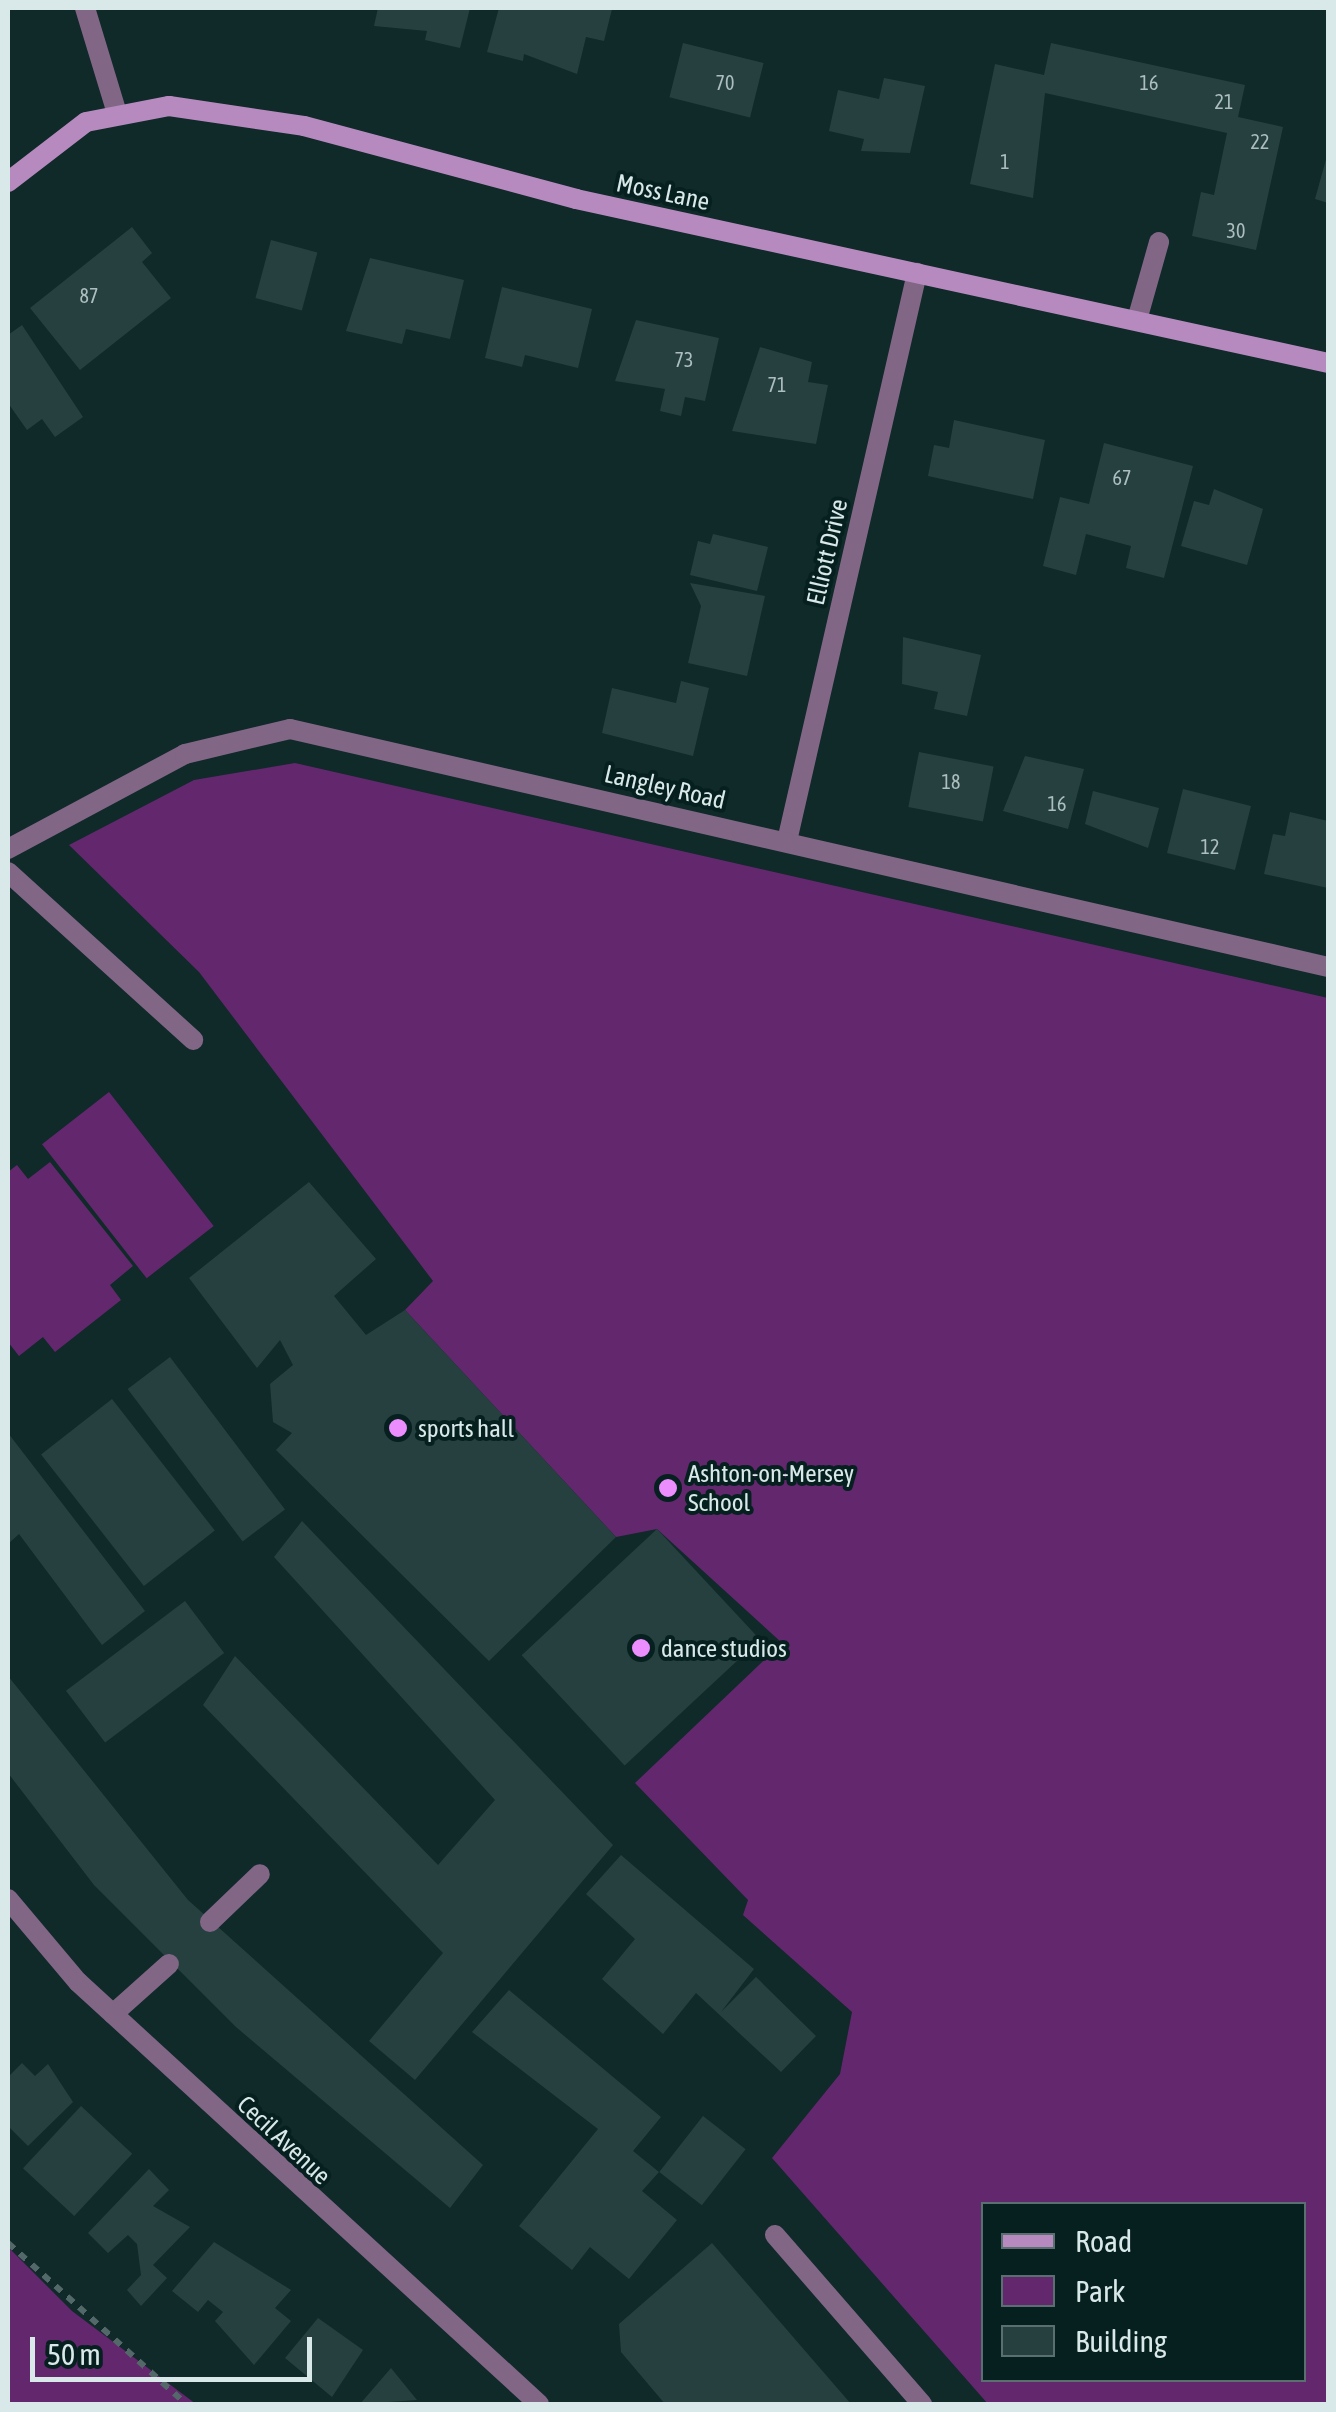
<!DOCTYPE html>
<style>
body{margin:0}
#map{position:relative;width:1336px;height:2412px;overflow:hidden;background:#102929;font-family:"Asap Condensed",sans-serif}
div>[style]{position:absolute}
[style*='--x']{left:calc(var(--x)*1px);top:calc(var(--y)*1px);width:calc(var(--w)*1px);rotate:calc(var(--a)*1deg)}
.green>*{inset:0;background:#63276e;transform-origin:0 0}
.building>*{inset:0;background:#264040;transform-origin:0 0}
.path>*{height:6px;margin-top:-3px;transform-origin:0;background:repeating-linear-gradient(90deg,#536868 0 8px,transparent 0 16px)}
.lane>*{height:20px;margin:-10px;padding:0 10px;transform-origin:10px;border-radius:10px;background:#816686}
.street>*{height:20px;margin:-10px;padding:0 10px;transform-origin:10px;border-radius:10px;background:#816686}
.secondary>*{height:20px;margin:-10px;padding:0 10px;transform-origin:10px;border-radius:10px;background:#b68abe}
.dots>*{width:28px;height:28px;translate:-50% -50%;box-sizing:border-box;border:5px solid #062020;border-radius:50%}
span{translate:-50% -50%;white-space:nowrap;text-align:center;line-height:1.15;-webkit-text-stroke:8px #062020;paint-order:stroke}
.number-label{font-size:20px;color:#acbebe}
.number-label span{-webkit-text-stroke-width:0}
.street-label{font-size:25px;color:#d9e8e8}
.poi-label{font-size:25px;color:#d9e8e8}
.left{translate:0 -50%;text-align:left}
.frame{position:absolute;inset:0;border:10px solid #d9e8e8;pointer-events:none}
.legend{position:absolute;left:981px;top:2202px;width:325px;height:180px;box-sizing:border-box;background:#062020;border:2px solid #5a7070;margin:0;padding:12px 18px;list-style:none;font-size:30px;color:#d9e8e8}
.legend li{display:flex;align-items:center;gap:20px;height:50px}
.legend b{width:50px;border:2px solid #5a7070}
.scale{position:absolute;left:30px;top:2337px;width:282px;height:45px;box-sizing:border-box;border:5px solid #d9e8e8;border-top:0;padding-left:12px;font-size:30px;line-height:35px;white-space:nowrap;color:#d9e8e8;-webkit-text-stroke:8px #062020;paint-order:stroke}
</style>
<div id="map">
<div class="green">
<div style="clip-path:polygon(evenodd,295px 763px,1328px 998px,1328px 2404px,988px 2404px,772px 2158px,840px 2074px,852px 2012px,743px 1915px,748px 1900px,635px 1783px,782px 1643px,657px 1529px,616px 1537px,405px 1310px,433px 1281px,199px 972px,69px 845px,194px 780px,295px 763px,984px 2204px,1304px 2204px,1304px 2380px,984px 2380px,984px 2204px)"></div>
<div style="left:109px;top:1092px;width:170px;height:85px;rotate:52deg"></div>
<div style="clip-path:polygon(50px 1162px,133px 1266px,110px 1285px,121px 1300px,55px 1352px,43px 1337px,19px 1356px,8px 1342px,8px 1172px,17px 1165px,28px 1179px)"></div>
<div style="clip-path:polygon(8px 2247px,72px 2311px,196px 2404px,8px 2404px)"></div>
</div>
<div class="building">
<div style="clip-path:polygon(378px 8px,470px 8px,460px 48px,425px 40px,427px 31px,374px 26px)"></div>
<div style="clip-path:polygon(499px 8px,606px 8px,612px 9px,604px 41px,586px 37px,577px 74px,524px 54px,523px 61px,487px 52px)"></div>
<div style="left:683px;top:43px;width:83px;height:56px;rotate:14deg"></div>
<div style="clip-path:polygon(1051px 43px,1245px 85px,1238px 117px,1283px 127px,1256px 250px,1192px 236px,1201px 192px,1214px 195px,1227px 133px,1045px 93px,1033px 198px,970px 184px,995px 64px,1044px 75px)"></div>
<div style="clip-path:polygon(884px 78px,925px 86px,910px 153px,861px 151px,864px 139px,829px 131px,838px 90px,879px 99px)"></div>
<div style="clip-path:polygon(1327px 156px,1328px 156px,1328px 203px,1315px 199px)"></div>
<div style="clip-path:polygon(132px 227px,152px 253px,142px 262px,171px 298px,80px 370px,30px 308px)"></div>
<div style="left:271px;top:240px;width:48px;height:60px;rotate:15deg"></div>
<div style="clip-path:polygon(370px 258px,464px 280px,450px 339px,406px 329px,402px 344px,346px 331px)"></div>
<div style="clip-path:polygon(502px 287px,592px 309px,578px 368px,525px 355px,522px 367px,485px 358px)"></div>
<div style="clip-path:polygon(636px 320px,719px 338px,705px 401px,685px 397px,681px 416px,660px 411px,665px 389px,615px 381px)"></div>
<div style="clip-path:polygon(22px 325px,83px 417px,55px 437px,42px 419px,27px 430px,8px 403px,8px 335px)"></div>
<div style="clip-path:polygon(760px 347px,812px 362px,808px 382px,828px 385px,816px 444px,732px 431px)"></div>
<div style="clip-path:polygon(954px 420px,1045px 440px,1033px 499px,928px 476px,934px 445px,949px 448px)"></div>
<div style="clip-path:polygon(1104px 443px,1193px 466px,1164px 578px,1126px 568px,1131px 546px,1086px 534px,1076px 575px,1043px 566px,1060px 497px,1089px 504px)"></div>
<div style="clip-path:polygon(1214px 489px,1263px 509px,1247px 565px,1181px 546px,1194px 501px,1209px 505px)"></div>
<div style="clip-path:polygon(713px 534px,768px 547px,757px 591px,690px 575px,698px 541px,710px 544px)"></div>
<div style="clip-path:polygon(690px 583px,765px 596px,747px 676px,688px 663px,701px 606px)"></div>
<div style="clip-path:polygon(903px 637px,981px 655px,967px 716px,934px 709px,938px 692px,902px 684px)"></div>
<div style="clip-path:polygon(681px 681px,709px 688px,693px 756px,602px 733px,612px 688px,676px 703px)"></div>
<div style="left:919px;top:752px;width:76px;height:56px;rotate:11deg"></div>
<div style="clip-path:polygon(1025px 756px,1084px 769px,1068px 829px,1003px 811px)"></div>
<div style="left:1183px;top:789px;width:70px;height:66px;rotate:14deg"></div>
<div style="clip-path:polygon(1093px 791px,1159px 808px,1148px 848px,1085px 824px)"></div>
<div style="clip-path:polygon(1290px 812px,1328px 821px,1328px 888px,1264px 874px,1273px 834px,1285px 836px)"></div>
<div style="clip-path:polygon(309px 1182px,376px 1259px,334px 1296px,366px 1335px,405px 1310px,616px 1537px,489px 1661px,276px 1450px,292px 1433px,273px 1422px,270px 1384px,293px 1365px,280px 1340px,257px 1368px,189px 1278px)"></div>
<div style="left:170px;top:1357px;width:191px;height:53px;rotate:53deg"></div>
<div style="left:112px;top:1399px;width:167px;height:90px;rotate:52deg"></div>
<div style="clip-path:polygon(8px 1433px,145px 1611px,102px 1645px,19px 1534px,8px 1544px)"></div>
<div style="clip-path:polygon(302px 1521px,613px 1845px,415px 2080px,369px 2041px,443px 1953px,203px 1705px,235px 1656px,438px 1865px,495px 1800px,274px 1557px)"></div>
<div style="left:657px;top:1529px;width:151px;height:185px;rotate:47deg"></div>
<div style="left:185px;top:1601px;width:65px;height:149px;rotate:53deg"></div>
<div style="clip-path:polygon(8px 1676px,188px 1900px,483px 2165px,450px 2208px,236px 2027px,94px 1885px,8px 1773px)"></div>
<div style="clip-path:polygon(621px 1855px,754px 1969px,721px 2012px,756px 1977px,816px 2036px,781px 2072px,696px 1993px,663px 2034px,602px 1979px,635px 1939px,586px 1894px)"></div>
<div style="clip-path:polygon(509px 1990px,661px 2117px,633px 2151px,659px 2172px,642px 2191px,677px 2220px,629px 2279px,590px 2247px,572px 2270px,519px 2226px,598px 2129px,472px 2032px)"></div>
<div style="clip-path:polygon(22px 2063px,35px 2076px,48px 2064px,73px 2102px,28px 2146px,8px 2126px,8px 2077px)"></div>
<div style="left:81px;top:2106px;width:70px;height:85px;rotate:43deg"></div>
<div style="left:703px;top:2116px;width:54px;height:71px;rotate:38deg"></div>
<div style="clip-path:polygon(149px 2169px,169px 2190px,153px 2206px,190px 2227px,153px 2265px,167px 2278px,141px 2306px,127px 2290px,141px 2275px,137px 2244px,128px 2235px,108px 2253px,88px 2233px)"></div>
<div style="clip-path:polygon(214px 2242px,291px 2290px,275px 2308px,291px 2321px,254px 2365px,215px 2321px,223px 2312px,208px 2300px,198px 2312px,172px 2291px)"></div>
<div style="clip-path:polygon(712px 2243px,851px 2404px,665px 2404px,621px 2352px,619px 2324px)"></div>
<div style="clip-path:polygon(318px 2318px,363px 2350px,332px 2397px,285px 2358px)"></div>
<div style="clip-path:polygon(391px 2368px,417px 2400px,360px 2404px)"></div>
</div>
<div class="path">
<div style="--x:8;--y:2243;--w:240;--a:42.1"></div>
</div>
<div class="lane">
<div style="--x:1137;--y:320;--w:81;--a:-74.2"></div>
<div style="--x:8;--y:872;--w:250;--a:42.2"></div>
<div style="--x:210;--y:1922;--w:69;--a:-43.8"></div>
<div style="--x:113;--y:2014;--w:75;--a:-41.8"></div>
<div style="--x:775;--y:2235;--w:224;--a:49"></div>
</div>
<div class="street">
<div style="--x:85;--y:8;--w:107;--a:73.1"></div>
<div style="--x:787;--y:841;--w:583;--a:-77.11"></div>
<div style="--x:8;--y:849;--w:201;--a:-28.2"></div>
<div style="--x:185;--y:754;--w:108;--a:-13.4"></div>
<div style="--x:290;--y:729;--w:1065;--a:12.91"></div>
<div style="--x:8;--y:1899;--w:109;--a:49.9"></div>
<div style="--x:78;--y:1982;--w:625;--a:42.47"></div>
</div>
<div class="secondary">
<div style="--x:8;--y:182;--w:98;--a:-37.6"></div>
<div style="--x:86;--y:122;--w:85;--a:-10.9"></div>
<div style="--x:169;--y:106;--w:136;--a:8.4"></div>
<div style="--x:304;--y:126;--w:282;--a:15"></div>
<div style="--x:576;--y:199;--w:770;--a:12.3"></div>
</div>
<div class="dots">
<div style="left:398px;top:1428px;background:#eb8dfc"></div>
<div style="left:668px;top:1488px;background:#eb8dfc"></div>
<div style="left:641px;top:1648px;background:#eb8dfc"></div>
</div>
<div class="number-label">
<span style="left:725px;top:82px">70</span>
<span style="left:1149px;top:82px">16</span>
<span style="left:1224px;top:101px">21</span>
<span style="left:1260px;top:141px">22</span>
<span style="left:1005px;top:161px">1</span>
<span style="left:1236px;top:230px">30</span>
<span style="left:89px;top:295px">87</span>
<span style="left:684px;top:359px">73</span>
<span style="left:777px;top:384px">71</span>
<span style="left:1122px;top:477px">67</span>
<span style="left:951px;top:781px">18</span>
<span style="left:1057px;top:803px">16</span>
<span style="left:1210px;top:846px">12</span>
</div>
<div class="street-label">
<span style="left:663px;top:192px;rotate:12deg">Moss Lane</span>
<span style="left:827px;top:552px;rotate:-77deg">Elliott Drive</span>
<span style="left:665px;top:787px;rotate:13deg">Langley Road</span>
<span style="left:284px;top:2140px;rotate:43deg">Cecil Avenue</span>
</div>
<div class="poi-label">
<span class="left" style="left:418px;top:1428px">sports hall</span>
<span class="left" style="left:688px;top:1488px">Ashton-on-Mersey<br>School</span>
<span class="left" style="left:661px;top:1648px">dance studios</span>
</div>
<div class="frame"></div>
<ul class="legend">
<li><b style="height:12px;background:#b68abe"></b>Road</li>
<li><b style="height:28px;background:#63276e"></b>Park</li>
<li><b style="height:28px;background:#264040"></b>Building</li>
</ul>
<div class="scale">50 m</div>
</div>
